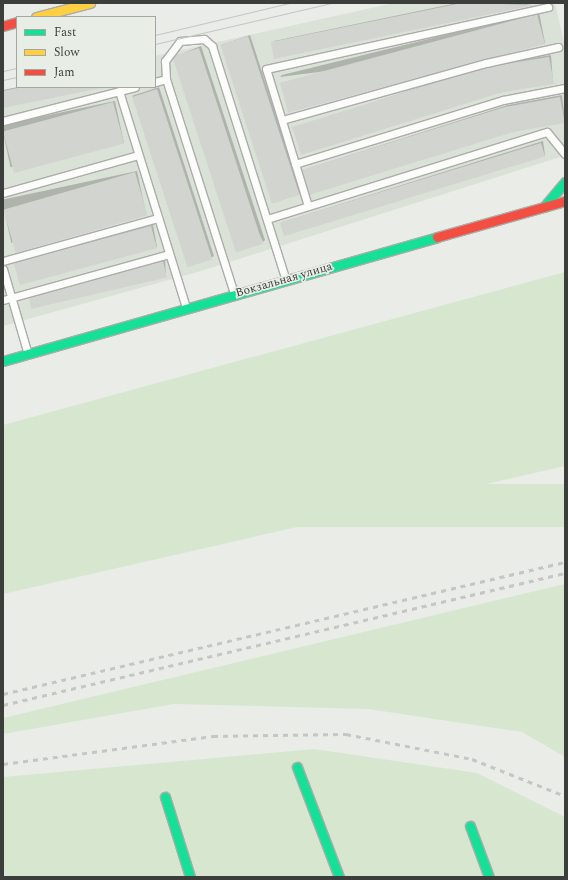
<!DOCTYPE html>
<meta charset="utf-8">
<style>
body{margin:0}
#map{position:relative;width:568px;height:880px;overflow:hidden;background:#e9ece7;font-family:Spectral,serif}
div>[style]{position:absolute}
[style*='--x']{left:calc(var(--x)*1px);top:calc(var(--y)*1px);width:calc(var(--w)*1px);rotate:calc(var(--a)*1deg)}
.built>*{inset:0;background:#dae1d7}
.green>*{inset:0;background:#d7e7cf;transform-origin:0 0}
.shadow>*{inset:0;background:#0003;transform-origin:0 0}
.building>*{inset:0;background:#d2d4d0;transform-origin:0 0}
.roads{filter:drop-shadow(1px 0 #abada9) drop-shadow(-1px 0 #abada9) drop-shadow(0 1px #abada9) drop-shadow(0 -1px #abada9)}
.lane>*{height:7px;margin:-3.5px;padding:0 3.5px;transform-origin:3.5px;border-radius:3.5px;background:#fcfcfb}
.fast>*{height:9px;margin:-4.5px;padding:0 4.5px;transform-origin:4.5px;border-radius:4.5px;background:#16e098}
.slow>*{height:9px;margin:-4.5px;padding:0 4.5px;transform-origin:4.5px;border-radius:4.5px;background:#ffcf43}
.jam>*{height:9px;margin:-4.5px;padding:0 4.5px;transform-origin:4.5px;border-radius:4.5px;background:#f24e42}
.tram>*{height:1px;margin:-0.5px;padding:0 0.5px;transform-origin:0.5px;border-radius:0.5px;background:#c5c6c5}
.rail>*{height:3px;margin-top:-1.5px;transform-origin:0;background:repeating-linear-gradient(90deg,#c5c6c5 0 5px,transparent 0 10px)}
span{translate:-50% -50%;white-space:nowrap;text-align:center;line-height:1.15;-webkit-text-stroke:3.5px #e8ede6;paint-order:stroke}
.street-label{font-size:12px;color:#3c3e3b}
.frame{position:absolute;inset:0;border:4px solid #3c3e3b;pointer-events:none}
.legend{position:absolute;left:16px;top:16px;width:140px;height:72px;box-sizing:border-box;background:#e8ede6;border:1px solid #a3a7a2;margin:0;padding:5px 7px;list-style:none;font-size:12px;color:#3c3e3b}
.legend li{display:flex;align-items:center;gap:8px;height:20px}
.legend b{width:20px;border:1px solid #a3a7a2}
</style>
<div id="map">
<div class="built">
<div style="clip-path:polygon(394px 3px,555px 3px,565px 47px,565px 142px,560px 157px,201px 271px,3px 326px,3px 90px,17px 87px,155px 87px,155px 56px)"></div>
</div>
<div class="green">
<div style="clip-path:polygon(565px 272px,565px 466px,3px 594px,3px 425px)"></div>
<div style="left:565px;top:484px;width:43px;height:576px;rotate:90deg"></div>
<div style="clip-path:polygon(565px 584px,565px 757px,522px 732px,368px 709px,174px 704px,3px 734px,3px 718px)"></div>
<div style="clip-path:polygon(314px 749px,477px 773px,565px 817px,565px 877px,3px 877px,3px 777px)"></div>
</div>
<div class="shadow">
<div style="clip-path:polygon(457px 3px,535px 3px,275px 58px,274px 41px)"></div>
<div style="clip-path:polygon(539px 12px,545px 43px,280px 77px,282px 75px)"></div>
<div style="clip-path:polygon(250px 35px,301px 192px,299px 194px,221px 45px)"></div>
<div style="clip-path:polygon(201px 46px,265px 240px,263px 242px,174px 57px)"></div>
<div style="clip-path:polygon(551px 55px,553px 83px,293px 128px,489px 65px)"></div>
<div style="clip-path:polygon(18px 87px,99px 87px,3px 107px,3px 90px)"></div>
<div style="left:159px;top:87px;width:178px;height:28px;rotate:72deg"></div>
<div style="clip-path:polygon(562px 95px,565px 122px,303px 170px,508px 105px)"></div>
<div style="left:115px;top:101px;width:43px;height:116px;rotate:78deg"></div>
<div style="clip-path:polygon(543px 141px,545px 155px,281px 224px,283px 222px)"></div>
<div style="left:137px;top:171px;width:44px;height:138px;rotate:78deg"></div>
<div style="clip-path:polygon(153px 225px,157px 247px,15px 264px,17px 262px)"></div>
<div style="clip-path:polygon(165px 260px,166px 277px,30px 299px,32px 297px)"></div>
</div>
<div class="building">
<div style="clip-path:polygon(462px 3px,534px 5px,274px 59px,271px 42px)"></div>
<div style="left:537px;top:14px;width:31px;height:266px;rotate:75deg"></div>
<div style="left:248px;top:36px;width:167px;height:29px;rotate:72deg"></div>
<div style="left:199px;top:48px;width:206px;height:28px;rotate:72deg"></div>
<div style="clip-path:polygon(549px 57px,554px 84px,503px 92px,301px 155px,292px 127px,486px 67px)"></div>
<div style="clip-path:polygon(23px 87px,101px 87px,101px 88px,3px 108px,3px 91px)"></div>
<div style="left:157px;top:89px;width:179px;height:26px;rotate:72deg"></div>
<div style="clip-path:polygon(560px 97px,565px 123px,513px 132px,309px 195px,302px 170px,505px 107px)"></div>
<div style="left:113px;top:102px;width:43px;height:114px;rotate:75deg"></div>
<div style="left:541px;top:143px;width:14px;height:273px;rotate:73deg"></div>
<div style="left:135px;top:172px;width:45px;height:137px;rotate:74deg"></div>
<div style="left:151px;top:226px;width:23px;height:142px;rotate:75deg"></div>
<div style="left:163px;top:261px;width:17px;height:139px;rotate:77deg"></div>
</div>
<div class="roads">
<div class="lane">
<div style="--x:166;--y:79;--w:18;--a:-93"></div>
<div style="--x:165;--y:61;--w:25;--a:-53"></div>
<div style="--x:180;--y:41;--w:24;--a:-5"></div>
<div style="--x:204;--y:39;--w:11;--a:41"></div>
<div style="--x:212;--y:46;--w:243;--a:72.5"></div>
<div style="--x:155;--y:82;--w:11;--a:-15"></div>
<div style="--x:166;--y:79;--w:225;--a:72.4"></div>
<div style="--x:119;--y:91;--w:226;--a:72.8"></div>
<div style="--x:282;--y:120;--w:212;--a:-15.6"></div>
<div style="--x:486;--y:63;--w:74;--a:-12.5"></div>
<div style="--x:3;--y:121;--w:136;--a:-14.4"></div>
<div style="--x:295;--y:164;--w:218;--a:-17.1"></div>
<div style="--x:503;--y:100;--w:63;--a:-11"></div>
<div style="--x:3;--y:193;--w:140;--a:-15.7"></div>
<div style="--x:308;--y:206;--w:143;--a:-107"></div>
<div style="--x:266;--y:69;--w:289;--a:-12.4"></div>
<div style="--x:267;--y:219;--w:293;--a:-17.3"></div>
<div style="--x:547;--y:132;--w:28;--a:51"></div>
<div style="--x:3;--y:261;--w:161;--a:-15.5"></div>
<div style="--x:3;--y:269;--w:85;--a:73.7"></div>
<div style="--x:3;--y:300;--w:172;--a:-15.5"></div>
</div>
<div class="fast">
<div style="--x:544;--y:207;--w:33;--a:-50"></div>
<div style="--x:3;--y:361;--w:451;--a:-15.9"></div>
<div style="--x:297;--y:767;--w:118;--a:69.1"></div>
<div style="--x:165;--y:797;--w:84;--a:72.6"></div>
<div style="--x:470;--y:826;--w:54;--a:69.6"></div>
</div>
<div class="slow">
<div style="--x:36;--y:17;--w:56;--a:-14.5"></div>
</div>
<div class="jam">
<div style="--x:3;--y:26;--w:15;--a:-16"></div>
<div style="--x:437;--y:237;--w:133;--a:-15.7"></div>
</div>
</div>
<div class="tram">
<div style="--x:155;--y:35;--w:138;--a:-13.4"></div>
<div style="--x:155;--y:44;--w:181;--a:-13.1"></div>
<div style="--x:3;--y:71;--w:14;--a:-12"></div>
<div style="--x:3;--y:80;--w:14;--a:-12"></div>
</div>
<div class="rail">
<div style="--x:3;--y:694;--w:577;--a:-13.22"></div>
<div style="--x:3;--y:705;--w:577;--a:-13.22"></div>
<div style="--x:3;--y:764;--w:212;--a:-7.6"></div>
<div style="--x:213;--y:736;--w:133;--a:-0.9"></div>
<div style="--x:346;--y:734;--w:128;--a:11.2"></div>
<div style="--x:472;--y:759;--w:100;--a:21.7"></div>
</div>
<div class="street-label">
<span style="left:284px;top:280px;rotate:-16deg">Вокзальная улица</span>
</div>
<div class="frame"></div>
<ul class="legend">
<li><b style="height:5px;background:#16e098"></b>Fast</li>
<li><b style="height:5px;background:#ffcf43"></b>Slow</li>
<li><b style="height:5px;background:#f24e42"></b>Jam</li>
</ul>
</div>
